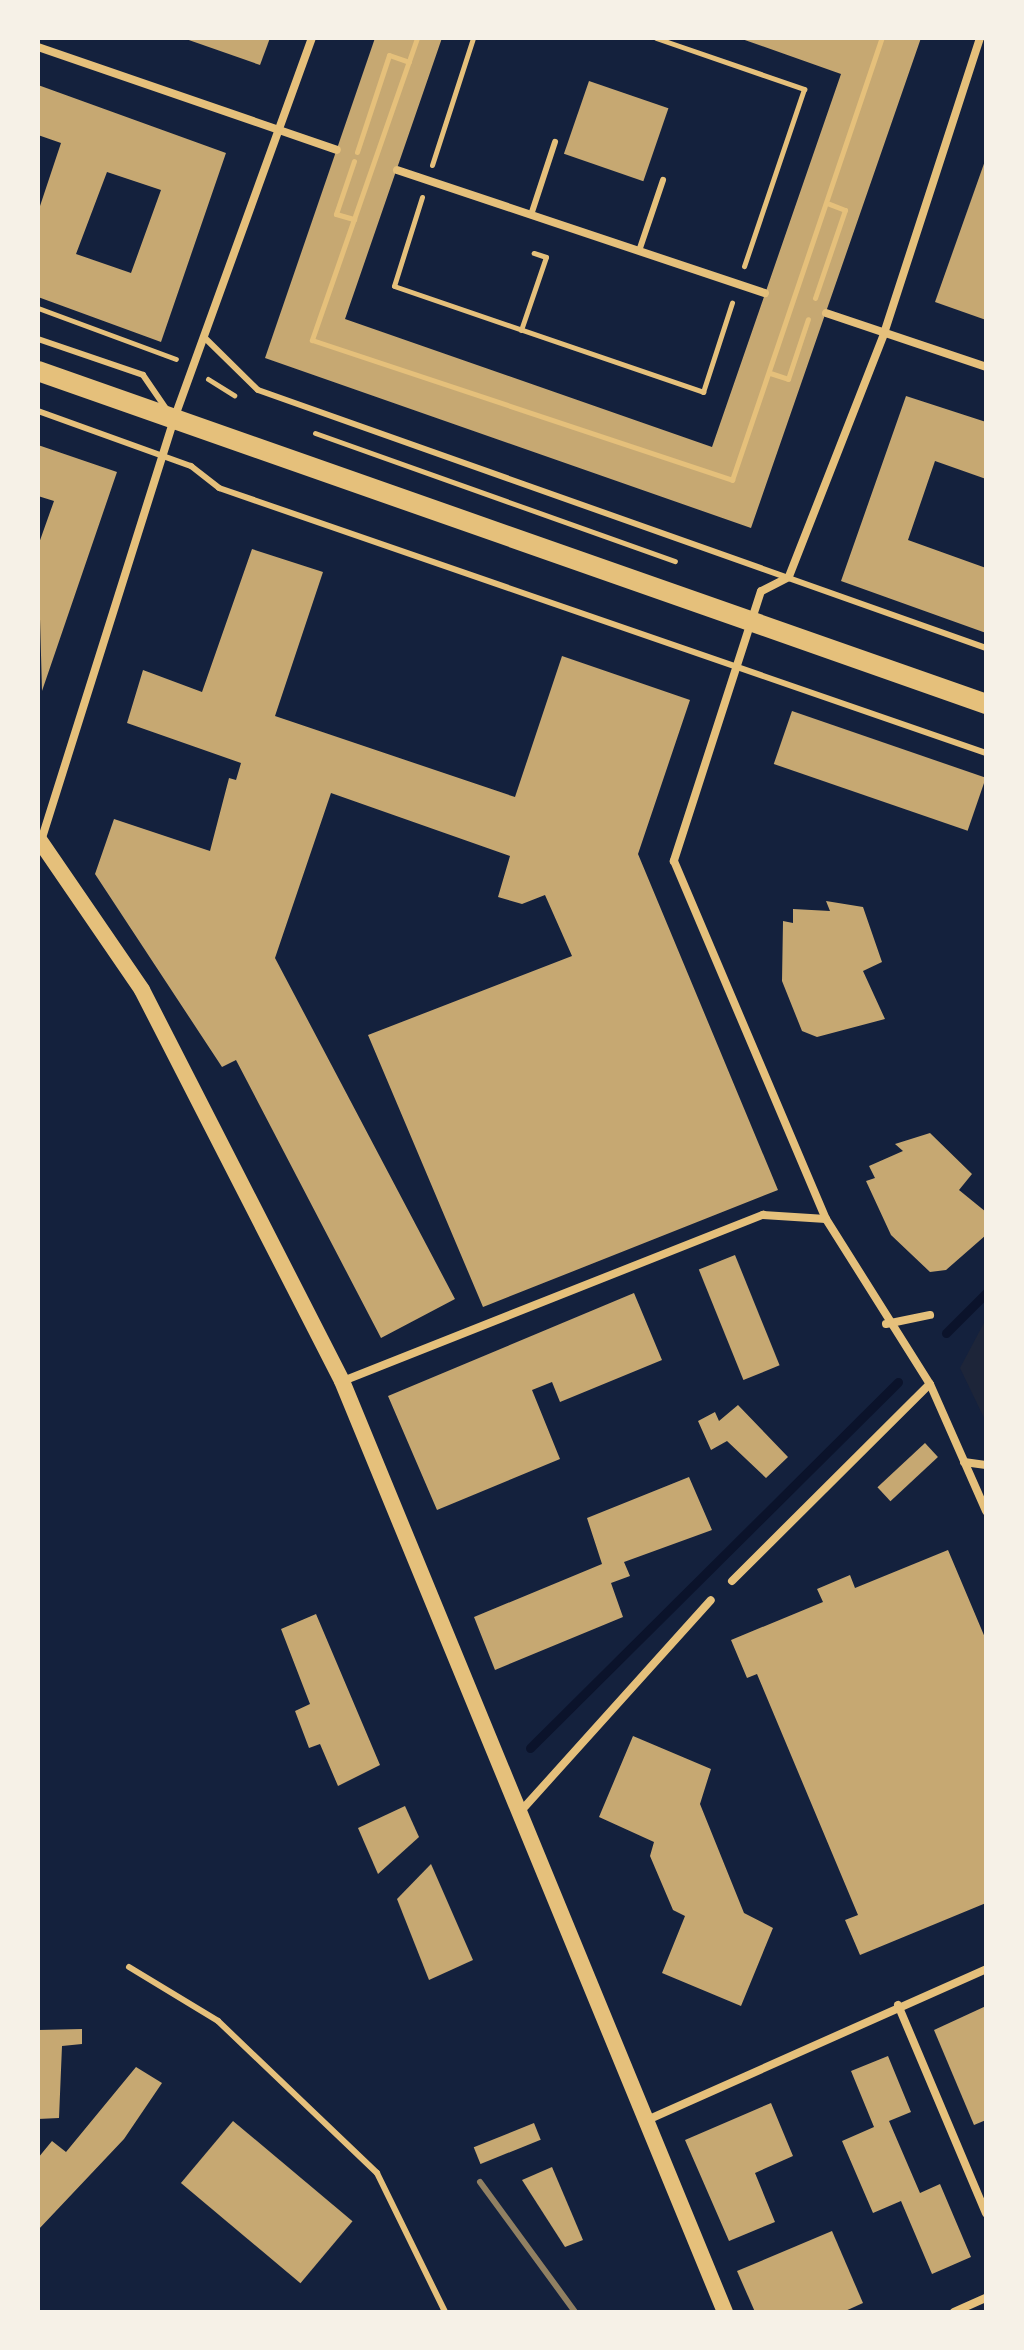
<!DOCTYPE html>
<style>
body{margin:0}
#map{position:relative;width:1024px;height:2350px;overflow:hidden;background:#14213d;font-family:"Work Sans",sans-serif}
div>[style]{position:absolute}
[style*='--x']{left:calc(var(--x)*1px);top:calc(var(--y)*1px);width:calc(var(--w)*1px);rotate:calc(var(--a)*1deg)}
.green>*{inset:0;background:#1d2539}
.stream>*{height:9px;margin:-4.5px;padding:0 4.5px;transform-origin:4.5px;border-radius:4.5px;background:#0b132b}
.building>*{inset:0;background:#c6a872;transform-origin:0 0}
.path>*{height:5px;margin:-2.5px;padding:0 2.5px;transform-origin:2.5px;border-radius:2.5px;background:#e5c07b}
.service>*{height:6px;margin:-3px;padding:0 3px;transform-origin:3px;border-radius:3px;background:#e5c07b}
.minor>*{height:8px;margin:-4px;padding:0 4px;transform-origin:4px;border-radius:4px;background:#e5c07b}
.secondary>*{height:16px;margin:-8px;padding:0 8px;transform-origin:8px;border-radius:8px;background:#e5c07b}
.primary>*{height:20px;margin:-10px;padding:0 10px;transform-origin:10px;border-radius:10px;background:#e5c07b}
.rail>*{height:6px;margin:-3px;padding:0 3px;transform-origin:3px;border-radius:3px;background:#918062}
span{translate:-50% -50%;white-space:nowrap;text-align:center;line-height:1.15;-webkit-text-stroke:7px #f6f1e7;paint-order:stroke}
.frame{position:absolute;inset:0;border:40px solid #f6f1e7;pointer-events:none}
</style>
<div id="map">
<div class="green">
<div style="clip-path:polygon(986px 1319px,986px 1422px,960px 1368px)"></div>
</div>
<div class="stream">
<div style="--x:946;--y:1333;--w:57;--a:-45"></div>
<div style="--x:530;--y:1748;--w:519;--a:-44.84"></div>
</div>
<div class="building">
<div style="clip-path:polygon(183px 38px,270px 38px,260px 65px)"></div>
<div style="clip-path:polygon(375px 38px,442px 38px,345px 319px,712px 447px,841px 74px,739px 38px,921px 38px,751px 528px,265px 358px)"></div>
<div style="left:589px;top:81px;width:84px;height:77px;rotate:19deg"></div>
<div style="clip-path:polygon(evenodd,38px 85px,226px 153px,161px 342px,38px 297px,38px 212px,61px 143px,38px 135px,38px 85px,107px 172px,161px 190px,131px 273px,76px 254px,107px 172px)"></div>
<div style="clip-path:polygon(986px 158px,986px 320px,935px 302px)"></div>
<div style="clip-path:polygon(906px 396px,986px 422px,986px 479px,935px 461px,908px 540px,986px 568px,986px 633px,841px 581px)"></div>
<div style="clip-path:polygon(38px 445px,117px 472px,42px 691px,38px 546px,54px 501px,38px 496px)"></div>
<div style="clip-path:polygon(252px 549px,323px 572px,275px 716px,515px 797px,562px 656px,690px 700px,638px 854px,778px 1190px,483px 1307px,368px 1035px,572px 956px,545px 895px,522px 904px,498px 897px,510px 856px,331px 793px,275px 958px,455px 1299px,381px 1338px,236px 1060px,222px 1067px,95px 874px,114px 819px,210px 851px,229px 778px,236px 780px,241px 763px,127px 723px,143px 670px,202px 692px)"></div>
<div style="left:792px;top:711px;width:205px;height:56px;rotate:19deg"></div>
<div style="clip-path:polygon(826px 901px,863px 907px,882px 962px,863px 971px,885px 1019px,817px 1037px,802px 1031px,782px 981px,783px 921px,793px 923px,793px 909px,830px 911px)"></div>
<div style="clip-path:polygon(930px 1133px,972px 1174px,959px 1190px,986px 1212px,986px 1235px,946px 1270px,930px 1272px,891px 1235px,866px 1181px,875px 1178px,869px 1166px,903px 1151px,895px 1144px)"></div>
<div style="left:735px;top:1255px;width:119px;height:39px;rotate:68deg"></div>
<div style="clip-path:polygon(634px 1293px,662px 1360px,560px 1402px,552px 1382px,532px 1390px,560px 1459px,437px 1510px,388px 1396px)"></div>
<div style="clip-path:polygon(738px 1405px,788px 1457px,766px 1478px,727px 1441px,711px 1450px,698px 1421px,715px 1412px,719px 1421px)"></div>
<div style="left:925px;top:1443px;width:19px;height:65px;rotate:47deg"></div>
<div style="clip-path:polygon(689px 1477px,712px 1530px,624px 1562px,630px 1576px,611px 1583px,623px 1617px,495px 1670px,474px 1617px,602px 1564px,587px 1518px)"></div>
<div style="clip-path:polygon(948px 1550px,986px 1640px,986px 1903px,860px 1955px,845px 1920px,858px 1915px,757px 1674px,747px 1678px,731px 1640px,823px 1602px,817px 1589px,850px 1575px,855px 1588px)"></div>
<div style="clip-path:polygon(316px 1614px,380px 1765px,338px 1786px,320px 1744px,309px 1748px,295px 1711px,310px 1704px,281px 1629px)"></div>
<div style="clip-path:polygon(633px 1736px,711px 1769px,700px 1804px,744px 1913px,773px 1928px,741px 2006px,662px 1973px,685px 1916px,673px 1910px,650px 1856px,654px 1842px,599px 1817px)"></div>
<div style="clip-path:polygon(405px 1806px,419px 1837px,378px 1874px,358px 1828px)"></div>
<div style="clip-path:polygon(431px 1864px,473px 1960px,429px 1980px,397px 1899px)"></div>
<div style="clip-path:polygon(986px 2006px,986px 2120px,974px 2125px,934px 2030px)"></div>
<div style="clip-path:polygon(82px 2029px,82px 2044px,62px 2046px,59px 2118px,38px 2119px,38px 2030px)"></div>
<div style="clip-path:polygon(888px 2056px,911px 2112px,889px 2121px,920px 2193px,940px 2184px,971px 2257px,932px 2274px,901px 2201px,873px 2213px,842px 2141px,874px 2127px,851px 2071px)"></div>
<div style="clip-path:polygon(136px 2067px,162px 2083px,124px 2139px,38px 2230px,38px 2158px,52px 2141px,66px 2152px)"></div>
<div style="clip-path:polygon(771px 2103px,793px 2156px,755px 2173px,775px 2222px,729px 2241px,685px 2140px)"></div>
<div style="left:233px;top:2121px;width:156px;height:81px;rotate:40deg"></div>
<div style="left:534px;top:2123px;width:18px;height:65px;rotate:68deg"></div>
<div style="clip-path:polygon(552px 2167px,583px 2240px,565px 2247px,522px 2180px)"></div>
<div style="clip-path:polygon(832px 2231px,863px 2303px,843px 2312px,755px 2312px,737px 2271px)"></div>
</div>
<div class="path">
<div style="--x:417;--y:38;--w:320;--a:109.2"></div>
<div style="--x:312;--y:340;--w:443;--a:18.4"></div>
<div style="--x:732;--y:480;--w:467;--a:-71.3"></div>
<div style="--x:656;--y:38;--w:157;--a:19"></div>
<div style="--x:804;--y:89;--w:187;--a:108.7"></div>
<div style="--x:357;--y:152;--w:102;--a:-71.7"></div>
<div style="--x:389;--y:55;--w:21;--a:19"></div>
<div style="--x:354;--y:161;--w:56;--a:108.8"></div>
<div style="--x:336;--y:214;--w:19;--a:16"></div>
<div style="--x:432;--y:165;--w:133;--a:-72.1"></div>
<div style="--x:422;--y:197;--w:93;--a:107.5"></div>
<div style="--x:394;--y:286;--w:327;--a:18.9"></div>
<div style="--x:703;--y:392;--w:94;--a:-72"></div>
<div style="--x:815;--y:298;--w:93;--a:-71.2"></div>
<div style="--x:845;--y:210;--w:17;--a:-159"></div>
<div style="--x:38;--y:308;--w:147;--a:20.3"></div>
<div style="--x:521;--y:330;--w:77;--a:-71.1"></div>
<div style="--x:546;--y:257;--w:13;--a:-162"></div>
<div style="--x:770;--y:373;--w:19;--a:18"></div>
<div style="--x:788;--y:379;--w:63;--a:-71.6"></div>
<div style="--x:208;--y:379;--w:31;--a:32"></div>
<div style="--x:315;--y:433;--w:382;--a:19.6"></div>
</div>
<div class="service">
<div style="--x:531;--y:215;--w:77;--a:-71.8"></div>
<div style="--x:639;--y:251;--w:75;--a:-71.3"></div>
<div style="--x:205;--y:338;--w:74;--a:44.5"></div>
<div style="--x:258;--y:390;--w:772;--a:19.51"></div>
<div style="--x:38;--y:339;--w:111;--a:18.9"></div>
<div style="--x:143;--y:375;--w:42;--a:55.6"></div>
<div style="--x:38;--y:411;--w:163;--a:19.8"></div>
<div style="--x:191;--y:466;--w:36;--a:38"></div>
<div style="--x:219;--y:488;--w:811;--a:19.06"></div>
<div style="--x:129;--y:1967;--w:104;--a:31.2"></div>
<div style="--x:218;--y:2021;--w:220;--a:43.7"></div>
<div style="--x:377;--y:2173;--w:155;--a:63.9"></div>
</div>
<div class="minor">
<div style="--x:980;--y:38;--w:311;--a:108"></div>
<div style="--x:884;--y:334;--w:261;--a:111.4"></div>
<div style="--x:789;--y:577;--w:31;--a:153"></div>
<div style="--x:761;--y:591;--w:284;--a:107.9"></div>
<div style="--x:674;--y:861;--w:389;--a:67"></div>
<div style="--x:826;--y:1219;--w:195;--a:57.8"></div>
<div style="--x:930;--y:1384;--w:139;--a:66.2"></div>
<div style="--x:38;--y:47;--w:316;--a:19"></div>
<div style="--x:397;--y:170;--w:388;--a:18.5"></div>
<div style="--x:826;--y:313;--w:169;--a:18.6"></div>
<div style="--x:41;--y:841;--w:442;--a:-72.5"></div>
<div style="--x:174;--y:419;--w:405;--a:-70.1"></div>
<div style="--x:886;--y:1324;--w:45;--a:-11.6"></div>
<div style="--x:343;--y:1381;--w:452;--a:-21.6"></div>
<div style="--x:763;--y:1215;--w:63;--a:3.6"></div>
<div style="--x:964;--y:1462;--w:22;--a:8"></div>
<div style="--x:732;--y:1581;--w:279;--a:-44.9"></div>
<div style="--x:520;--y:1812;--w:285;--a:-48"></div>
<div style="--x:898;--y:2005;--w:226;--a:67.1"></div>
<div style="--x:645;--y:2121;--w:373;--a:-24"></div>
<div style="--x:954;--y:2312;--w:35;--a:-24"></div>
</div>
<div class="secondary">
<div style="--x:38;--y:838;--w:184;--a:55.6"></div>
<div style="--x:142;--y:990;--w:439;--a:62.9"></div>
<div style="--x:342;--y:1381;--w:1007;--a:67.64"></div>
</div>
<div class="primary">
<div style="--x:38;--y:371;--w:1005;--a:19.35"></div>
</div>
<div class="rail">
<div style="--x:480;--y:2182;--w:161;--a:53.8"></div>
</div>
<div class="frame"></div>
</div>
